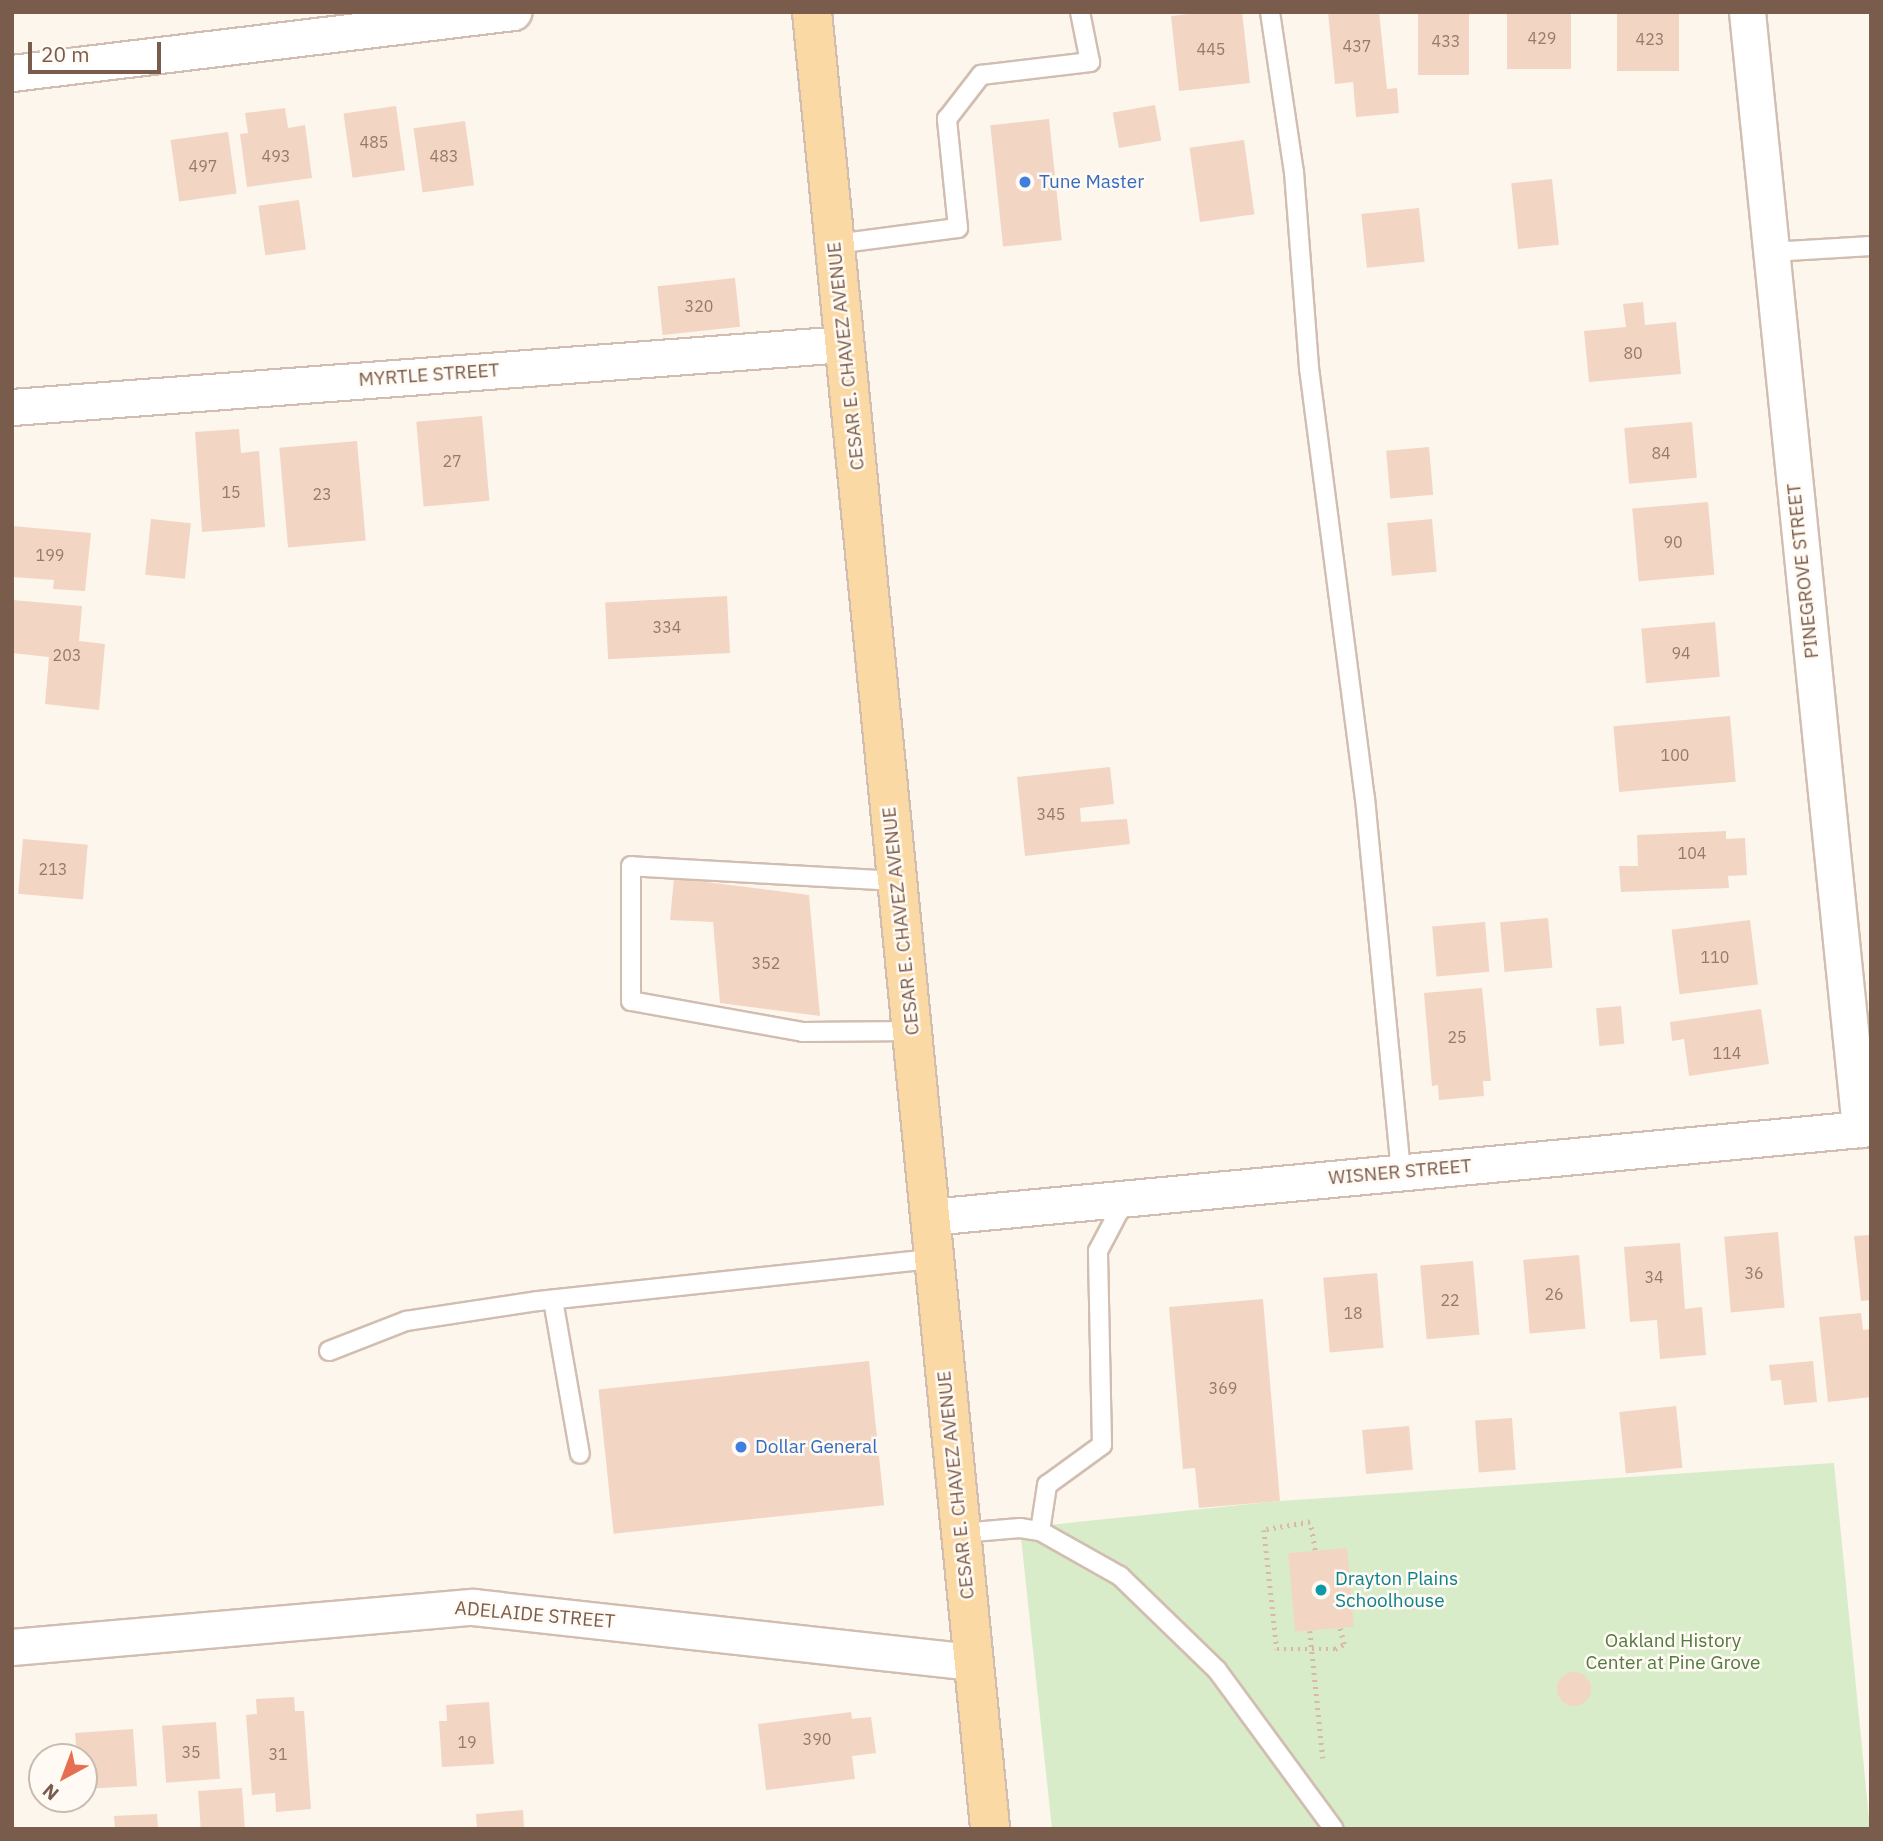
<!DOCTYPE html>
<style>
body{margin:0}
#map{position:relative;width:1883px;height:1841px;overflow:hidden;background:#fdf6ec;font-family:"IBM Plex Sans",sans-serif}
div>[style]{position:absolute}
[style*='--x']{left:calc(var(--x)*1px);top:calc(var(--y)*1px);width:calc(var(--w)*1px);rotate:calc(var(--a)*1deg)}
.green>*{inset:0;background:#d8ecc9}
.building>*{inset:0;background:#f3d5c3;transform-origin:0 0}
.round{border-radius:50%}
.path>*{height:4.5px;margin-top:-2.25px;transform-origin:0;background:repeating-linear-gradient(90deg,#d9b8a5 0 2px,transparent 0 7px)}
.roads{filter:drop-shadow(2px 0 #d1beb0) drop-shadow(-2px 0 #d1beb0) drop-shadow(0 2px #d1beb0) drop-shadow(0 -2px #d1beb0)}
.lane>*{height:18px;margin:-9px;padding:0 9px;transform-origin:9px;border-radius:9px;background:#fff}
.street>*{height:35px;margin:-17.5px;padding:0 17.5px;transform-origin:17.5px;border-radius:17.5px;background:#fff}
.primary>*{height:38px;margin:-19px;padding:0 19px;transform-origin:19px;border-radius:19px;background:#fbd9a5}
.dots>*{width:19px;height:19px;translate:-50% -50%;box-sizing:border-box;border:4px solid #fffaf3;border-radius:50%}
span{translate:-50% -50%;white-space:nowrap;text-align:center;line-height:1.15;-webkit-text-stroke:5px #fffaf3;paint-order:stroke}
.number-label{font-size:16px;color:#987a6a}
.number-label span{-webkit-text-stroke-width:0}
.shop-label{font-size:19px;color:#366cbe}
.left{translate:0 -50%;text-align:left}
.street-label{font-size:19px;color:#7a5c4d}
.culture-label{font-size:19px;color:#0d838f}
.park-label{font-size:19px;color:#537a41}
.frame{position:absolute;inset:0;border:14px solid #7a5c4d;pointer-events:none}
.north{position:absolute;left:28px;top:1743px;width:70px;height:70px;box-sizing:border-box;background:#fffaf3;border:2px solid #cabbb1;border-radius:50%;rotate:221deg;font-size:19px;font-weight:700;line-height:28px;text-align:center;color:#7a5c4d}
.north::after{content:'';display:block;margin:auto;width:24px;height:32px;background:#e76f51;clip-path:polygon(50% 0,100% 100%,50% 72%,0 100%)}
.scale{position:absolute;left:28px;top:42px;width:133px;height:32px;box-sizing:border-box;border:4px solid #7a5c4d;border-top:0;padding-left:9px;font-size:21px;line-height:24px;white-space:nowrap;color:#7a5c4d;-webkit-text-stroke:5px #fffaf3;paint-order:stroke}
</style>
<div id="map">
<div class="green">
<div style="clip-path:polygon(1834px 1463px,1870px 1829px,1052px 1829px,1020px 1528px,1280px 1501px)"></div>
</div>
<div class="building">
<div style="clip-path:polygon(1207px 12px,1242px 12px,1250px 83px,1179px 91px,1171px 16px)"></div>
<div style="clip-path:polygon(1328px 12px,1379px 12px,1387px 89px,1397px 88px,1399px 113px,1356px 117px,1353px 82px,1335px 84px)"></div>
<div style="left:1418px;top:12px;width:51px;height:63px"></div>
<div style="left:1507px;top:12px;width:64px;height:57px"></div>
<div style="left:1617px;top:12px;width:62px;height:59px"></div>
<div style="left:1155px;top:105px;width:36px;height:43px;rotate:80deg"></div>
<div style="left:396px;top:106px;width:65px;height:53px;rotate:82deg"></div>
<div style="clip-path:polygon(285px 108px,288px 128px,305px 125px,312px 178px,247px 187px,240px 134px,248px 133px,245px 113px)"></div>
<div style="left:1049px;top:119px;width:122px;height:59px;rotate:84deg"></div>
<div style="left:465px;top:121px;width:65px;height:52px;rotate:82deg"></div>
<div style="left:228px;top:132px;width:62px;height:58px;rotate:82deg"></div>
<div style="left:1244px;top:140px;width:75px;height:55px;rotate:82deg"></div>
<div style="left:1552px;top:179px;width:66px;height:41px;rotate:84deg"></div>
<div style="left:299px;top:200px;width:50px;height:41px;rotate:82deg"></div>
<div style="left:1419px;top:208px;width:54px;height:58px;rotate:84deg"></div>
<div style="left:735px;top:278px;width:49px;height:78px;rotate:84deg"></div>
<div style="clip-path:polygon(1643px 302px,1645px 325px,1676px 322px,1681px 374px,1589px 382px,1584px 331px,1626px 327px,1623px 304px)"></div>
<div style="left:482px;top:416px;width:85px;height:66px;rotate:85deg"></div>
<div style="left:1692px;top:422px;width:56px;height:68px;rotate:85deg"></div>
<div style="clip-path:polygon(239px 429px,241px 453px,259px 451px,265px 527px,202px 532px,195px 432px)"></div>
<div style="left:357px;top:441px;width:100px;height:78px;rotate:85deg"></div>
<div style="left:1429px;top:447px;width:48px;height:43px;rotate:85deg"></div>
<div style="left:1708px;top:502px;width:73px;height:76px;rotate:85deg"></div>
<div style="left:151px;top:519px;width:40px;height:56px;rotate:6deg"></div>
<div style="left:1432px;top:519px;width:53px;height:45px;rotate:85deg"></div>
<div style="clip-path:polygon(12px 526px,91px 533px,85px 591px,53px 589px,54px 580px,12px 577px)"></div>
<div style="left:727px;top:596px;width:57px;height:122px;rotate:87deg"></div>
<div style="clip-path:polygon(12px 600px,82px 606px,79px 641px,105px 644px,99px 710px,45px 704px,49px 657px,12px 653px)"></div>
<div style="left:1715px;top:622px;width:55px;height:74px;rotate:85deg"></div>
<div style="left:1730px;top:716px;width:66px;height:117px;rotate:85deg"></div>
<div style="clip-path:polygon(1110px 767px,1114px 804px,1080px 808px,1081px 822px,1127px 819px,1130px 844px,1025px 856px,1017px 777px)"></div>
<div style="clip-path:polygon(1726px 831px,1726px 839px,1745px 838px,1747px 875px,1728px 876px,1729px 888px,1621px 892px,1619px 866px,1638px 866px,1637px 835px)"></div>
<div style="left:23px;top:839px;width:65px;height:55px;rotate:5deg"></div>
<div style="clip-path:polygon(674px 878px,809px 895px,820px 1016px,720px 1003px,713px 922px,670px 920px)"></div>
<div style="left:1548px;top:918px;width:50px;height:48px;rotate:85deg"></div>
<div style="left:1750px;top:920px;width:65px;height:79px;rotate:83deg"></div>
<div style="left:1485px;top:922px;width:50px;height:53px;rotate:85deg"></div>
<div style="clip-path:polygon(1482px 988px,1491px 1081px,1483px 1081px,1484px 1096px,1439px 1100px,1438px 1085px,1432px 1086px,1424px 993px)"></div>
<div style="left:1621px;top:1006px;width:38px;height:25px;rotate:85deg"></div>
<div style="clip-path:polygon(1761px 1009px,1769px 1064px,1689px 1076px,1684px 1039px,1672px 1041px,1670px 1022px)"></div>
<div style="left:1778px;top:1232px;width:76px;height:54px;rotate:85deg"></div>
<div style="clip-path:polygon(1871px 1235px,1871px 1300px,1861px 1301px,1854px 1236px)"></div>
<div style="clip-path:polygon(1680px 1243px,1685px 1309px,1702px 1307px,1706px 1355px,1660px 1359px,1657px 1320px,1630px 1322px,1624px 1247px)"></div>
<div style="left:1579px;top:1255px;width:74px;height:56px;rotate:85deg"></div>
<div style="left:1473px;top:1261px;width:74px;height:53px;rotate:85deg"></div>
<div style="left:1377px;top:1273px;width:75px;height:54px;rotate:85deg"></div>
<div style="clip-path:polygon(1263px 1299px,1280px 1501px,1199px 1508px,1195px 1468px,1183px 1469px,1169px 1307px)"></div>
<div style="clip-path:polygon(1861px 1313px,1863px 1330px,1871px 1329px,1871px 1397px,1828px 1402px,1819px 1317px)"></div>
<div style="left:869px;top:1361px;width:145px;height:272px;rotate:84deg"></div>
<div style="clip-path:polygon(1813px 1361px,1817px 1402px,1784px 1405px,1781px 1380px,1771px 1381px,1769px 1365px)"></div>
<div style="left:1676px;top:1406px;width:62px;height:57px;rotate:84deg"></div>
<div style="left:1512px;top:1418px;width:52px;height:37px;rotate:86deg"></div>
<div style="left:1409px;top:1426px;width:44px;height:47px;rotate:85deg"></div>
<div style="left:1347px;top:1548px;width:79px;height:59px;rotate:85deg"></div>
<div class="round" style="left:1557px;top:1672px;width:34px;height:34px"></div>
<div style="clip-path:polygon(294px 1697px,295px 1711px,304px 1711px,311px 1809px,276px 1812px,275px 1793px,252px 1795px,246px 1715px,257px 1714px,256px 1699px)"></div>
<div style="clip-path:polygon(489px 1702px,494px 1764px,442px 1767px,439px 1721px,447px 1721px,446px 1705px)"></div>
<div style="clip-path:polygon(851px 1712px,852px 1719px,871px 1717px,876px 1753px,852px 1756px,855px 1779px,766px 1790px,758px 1724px)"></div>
<div style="left:216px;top:1722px;width:57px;height:54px;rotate:86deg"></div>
<div style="clip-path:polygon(133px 1729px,137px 1786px,84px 1789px,84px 1757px,77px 1757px,75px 1733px)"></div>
<div style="left:242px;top:1788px;width:41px;height:44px;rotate:86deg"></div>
<div style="clip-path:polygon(523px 1810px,524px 1829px,477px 1829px,476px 1814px)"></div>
<div style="clip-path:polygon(157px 1814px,158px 1829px,115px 1829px,114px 1816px)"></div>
</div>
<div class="path">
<div style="--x:1315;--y:1550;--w:28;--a:-100"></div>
<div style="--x:1310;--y:1522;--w:47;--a:170.1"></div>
<div style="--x:1264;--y:1530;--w:120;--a:83.8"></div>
<div style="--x:1277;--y:1649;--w:58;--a:0"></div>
<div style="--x:1335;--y:1649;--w:10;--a:-29"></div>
<div style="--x:1344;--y:1644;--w:16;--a:-105"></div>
<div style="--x:1310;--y:1631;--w:128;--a:84.2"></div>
</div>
<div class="roads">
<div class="lane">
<div style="--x:1270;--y:12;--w:162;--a:81.5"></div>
<div style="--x:1294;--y:172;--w:197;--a:85.6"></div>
<div style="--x:1309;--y:368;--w:434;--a:82.6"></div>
<div style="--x:1365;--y:798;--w:376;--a:84.5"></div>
<div style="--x:836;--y:244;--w:123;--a:-7.5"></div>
<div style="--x:958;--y:228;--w:110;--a:-95.8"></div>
<div style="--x:947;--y:119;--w:56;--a:-52.3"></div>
<div style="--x:981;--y:75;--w:110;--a:-6.8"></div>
<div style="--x:1090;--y:62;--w:51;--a:-101.3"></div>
<div style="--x:1771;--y:252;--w:100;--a:-3.4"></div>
<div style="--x:897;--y:881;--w:266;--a:-176.8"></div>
<div style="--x:631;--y:866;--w:135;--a:90"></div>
<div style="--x:631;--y:1001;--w:175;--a:10.2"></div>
<div style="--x:803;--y:1032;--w:109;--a:-0.5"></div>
<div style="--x:553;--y:1300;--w:156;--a:80.1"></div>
<div style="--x:329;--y:1351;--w:83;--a:-21.3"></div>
<div style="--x:406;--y:1321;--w:134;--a:-8.6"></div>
<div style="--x:538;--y:1301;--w:398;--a:-6.1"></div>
<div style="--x:1040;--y:1531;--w:47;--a:-81.3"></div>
<div style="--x:1047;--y:1485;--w:68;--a:-36"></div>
<div style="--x:1102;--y:1445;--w:194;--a:-91.2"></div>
<div style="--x:1098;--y:1251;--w:60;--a:-62.2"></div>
<div style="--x:961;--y:1533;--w:59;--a:-4.8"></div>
<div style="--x:1020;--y:1528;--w:20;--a:9"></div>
<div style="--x:1040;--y:1531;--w:92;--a:29.4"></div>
<div style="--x:1120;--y:1576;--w:135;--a:44.1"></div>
<div style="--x:1217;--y:1670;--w:197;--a:53.7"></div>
</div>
<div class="street">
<div style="--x:1747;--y:12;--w:1123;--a:84.22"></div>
<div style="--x:12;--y:73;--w:505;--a:-6.94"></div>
<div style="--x:12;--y:407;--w:835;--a:-4.33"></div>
<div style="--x:930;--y:1217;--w:945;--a:-5.4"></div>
<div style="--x:12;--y:1647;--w:463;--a:-5"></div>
<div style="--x:473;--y:1607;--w:503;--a:6.28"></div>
</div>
<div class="primary">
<div style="--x:812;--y:12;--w:1826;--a:84.4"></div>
</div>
</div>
<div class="dots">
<div style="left:1025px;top:182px;background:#3f7fe0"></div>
<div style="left:741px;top:1447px;background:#3f7fe0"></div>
<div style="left:1321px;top:1590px;background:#0f9aa8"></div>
</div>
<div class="number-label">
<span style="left:1542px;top:38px">429</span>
<span style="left:1650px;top:39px">423</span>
<span style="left:1446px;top:41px">433</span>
<span style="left:1357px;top:46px">437</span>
<span style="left:1211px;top:49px">445</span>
<span style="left:374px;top:142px">485</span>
<span style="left:276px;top:156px">493</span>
<span style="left:444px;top:156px">483</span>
<span style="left:203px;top:166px">497</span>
<span style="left:699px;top:306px">320</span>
<span style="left:1633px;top:353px">80</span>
<span style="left:1661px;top:453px">84</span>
<span style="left:452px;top:461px">27</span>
<span style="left:231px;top:492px">15</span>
<span style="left:322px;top:494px">23</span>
<span style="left:1673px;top:542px">90</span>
<span style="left:50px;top:555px">199</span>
<span style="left:667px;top:627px">334</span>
<span style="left:1681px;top:653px">94</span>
<span style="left:67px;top:655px">203</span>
<span style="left:1675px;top:755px">100</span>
<span style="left:1051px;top:814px">345</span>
<span style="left:1692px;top:853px">104</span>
<span style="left:53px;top:869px">213</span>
<span style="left:1715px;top:957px">110</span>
<span style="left:766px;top:963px">352</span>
<span style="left:1457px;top:1037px">25</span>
<span style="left:1727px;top:1053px">114</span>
<span style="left:1754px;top:1273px">36</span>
<span style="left:1654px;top:1277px">34</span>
<span style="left:1554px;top:1294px">26</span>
<span style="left:1450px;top:1300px">22</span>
<span style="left:1353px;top:1313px">18</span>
<span style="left:1223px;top:1388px">369</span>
<span style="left:817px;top:1739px">390</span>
<span style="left:467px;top:1742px">19</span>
<span style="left:191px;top:1752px">35</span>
<span style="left:278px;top:1754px">31</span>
</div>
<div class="shop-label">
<span class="left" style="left:1039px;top:182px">Tune Master</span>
<span class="left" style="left:755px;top:1447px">Dollar General</span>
</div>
<div class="street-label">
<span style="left:846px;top:356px;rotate:-96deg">CESAR E. CHAVEZ AVENUE</span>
<span style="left:429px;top:375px;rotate:-4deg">MYRTLE STREET</span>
<span style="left:1803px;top:571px;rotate:-96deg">PINEGROVE STREET</span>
<span style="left:901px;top:921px;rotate:-96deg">CESAR E. CHAVEZ AVENUE</span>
<span style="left:1400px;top:1172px;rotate:-5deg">WISNER STREET</span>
<span style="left:956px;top:1485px;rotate:-96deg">CESAR E. CHAVEZ AVENUE</span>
<span style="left:535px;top:1615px;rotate:5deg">ADELAIDE STREET</span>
</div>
<div class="culture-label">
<span class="left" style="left:1335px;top:1590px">Drayton Plains<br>Schoolhouse</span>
</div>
<div class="park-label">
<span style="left:1673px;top:1652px">Oakland History<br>Center at Pine Grove</span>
</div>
<div class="frame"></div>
<div class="north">N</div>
<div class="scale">20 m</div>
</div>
